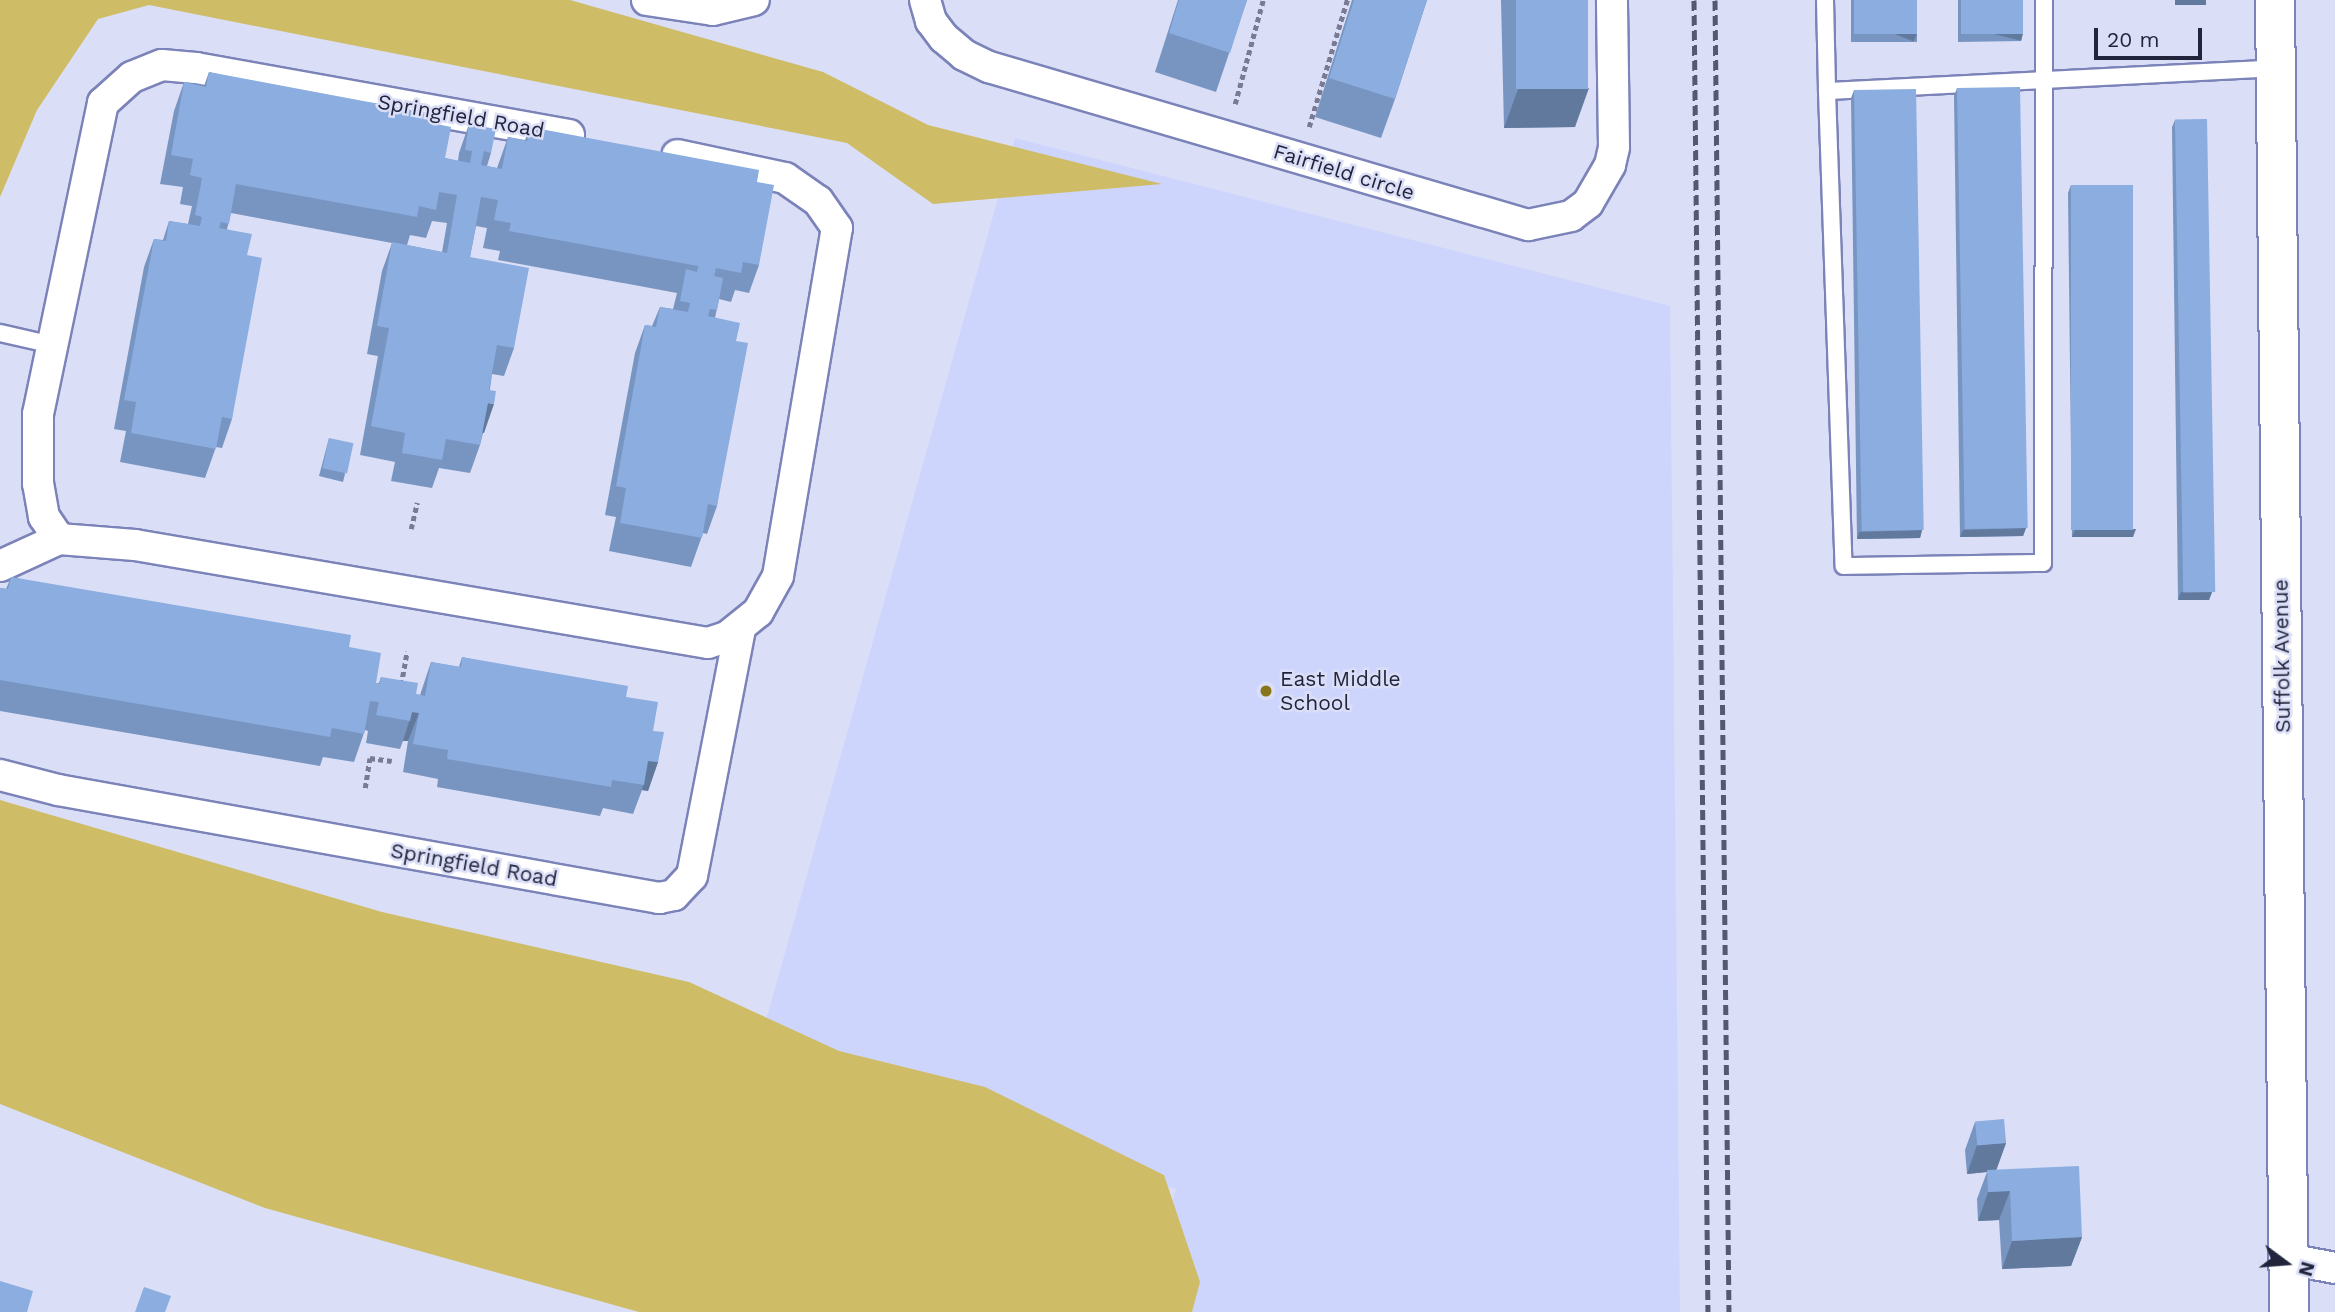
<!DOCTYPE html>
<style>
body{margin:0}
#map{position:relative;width:2335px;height:1312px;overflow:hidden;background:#dadef6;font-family:"Work Sans",sans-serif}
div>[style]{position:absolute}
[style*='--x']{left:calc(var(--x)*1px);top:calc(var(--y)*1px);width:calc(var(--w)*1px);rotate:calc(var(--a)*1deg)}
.built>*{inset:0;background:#ced5fd}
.green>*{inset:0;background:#cebc67}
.path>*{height:4.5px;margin-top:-2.25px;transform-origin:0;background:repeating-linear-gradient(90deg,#787b93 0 5px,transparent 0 8.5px)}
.roads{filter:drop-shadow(2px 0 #7b83b9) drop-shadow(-2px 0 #7b83b9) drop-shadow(0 2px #7b83b9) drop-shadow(0 -2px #7b83b9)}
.service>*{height:16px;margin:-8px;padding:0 8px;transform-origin:8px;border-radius:8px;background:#fff}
.minor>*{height:30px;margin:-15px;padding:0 15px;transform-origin:15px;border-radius:15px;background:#fff}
.secondary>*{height:38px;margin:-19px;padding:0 19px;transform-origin:19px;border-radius:19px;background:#fff}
.rail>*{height:5px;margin-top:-2.5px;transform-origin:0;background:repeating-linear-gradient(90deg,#55586f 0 10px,transparent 0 15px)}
.wall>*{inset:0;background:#7895c1;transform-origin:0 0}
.shaded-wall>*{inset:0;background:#61799d;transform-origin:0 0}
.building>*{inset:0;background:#8bade0;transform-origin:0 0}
.dots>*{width:19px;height:19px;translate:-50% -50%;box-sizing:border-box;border:4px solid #dadef6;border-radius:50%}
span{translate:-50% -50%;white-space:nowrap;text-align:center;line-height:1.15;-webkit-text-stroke:5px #dadef6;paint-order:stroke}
.street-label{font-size:21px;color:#22243b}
.poi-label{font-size:21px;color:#22243b}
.left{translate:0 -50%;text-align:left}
.north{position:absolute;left:2251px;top:1228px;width:70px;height:70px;-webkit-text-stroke:5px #dadef6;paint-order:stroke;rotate:106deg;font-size:19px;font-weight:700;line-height:28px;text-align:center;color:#22243b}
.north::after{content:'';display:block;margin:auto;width:24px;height:32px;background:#22243b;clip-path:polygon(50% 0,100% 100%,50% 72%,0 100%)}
.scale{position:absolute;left:2094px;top:28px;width:108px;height:32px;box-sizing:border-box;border:4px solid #22243b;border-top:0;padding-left:9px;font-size:21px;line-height:24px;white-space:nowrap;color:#22243b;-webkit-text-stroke:5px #dadef6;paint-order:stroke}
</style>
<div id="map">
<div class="built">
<div style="clip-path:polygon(1015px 138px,1670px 306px,1680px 1312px,1142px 1312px,1176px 1189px,750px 1077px)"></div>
</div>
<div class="green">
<div style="clip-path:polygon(0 0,570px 0,823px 72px,928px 125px,1162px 184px,933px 204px,847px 143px,149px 5px,98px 19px,37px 110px,0 197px)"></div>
<div style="clip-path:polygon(0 800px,382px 912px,689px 982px,839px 1051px,985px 1087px,1164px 1175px,1200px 1282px,1192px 1312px,639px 1312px,265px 1208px,0 1104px)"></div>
</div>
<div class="path">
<div style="--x:1235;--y:104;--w:108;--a:-74.9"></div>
<div style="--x:1309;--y:127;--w:133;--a:-73.3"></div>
<div style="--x:411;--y:529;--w:27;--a:-77"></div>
<div style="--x:401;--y:685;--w:34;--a:-80"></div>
<div style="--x:365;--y:788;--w:30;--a:-81"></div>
<div style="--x:370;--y:758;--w:22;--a:8"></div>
</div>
<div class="roads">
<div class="service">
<div style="--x:1825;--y:0;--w:91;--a:88.7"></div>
<div style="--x:1827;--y:91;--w:449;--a:-2.9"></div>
<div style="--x:1827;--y:91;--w:475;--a:88"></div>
<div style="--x:1844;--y:566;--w:199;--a:-0.9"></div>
<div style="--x:2043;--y:563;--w:563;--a:-89.9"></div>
<div style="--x:0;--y:333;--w:54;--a:12.8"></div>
</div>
<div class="minor">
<div style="--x:647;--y:0;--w:67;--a:8.6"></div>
<div style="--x:713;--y:10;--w:42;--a:-13.7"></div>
<div style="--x:925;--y:0;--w:22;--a:74"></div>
<div style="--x:931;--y:21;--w:21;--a:53"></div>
<div style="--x:944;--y:38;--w:26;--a:40"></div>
<div style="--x:964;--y:55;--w:28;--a:26"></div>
<div style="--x:989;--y:67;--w:562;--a:16.34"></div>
<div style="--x:1528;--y:225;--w:44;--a:-11.8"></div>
<div style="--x:1571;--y:216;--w:21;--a:-37"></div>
<div style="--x:1588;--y:203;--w:44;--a:-59.9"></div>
<div style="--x:1610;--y:165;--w:18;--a:-77"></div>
<div style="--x:1614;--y:147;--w:147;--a:-90.8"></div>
<div style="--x:59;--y:539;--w:27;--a:-124"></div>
<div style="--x:44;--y:517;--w:34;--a:-100"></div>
<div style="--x:38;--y:484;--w:70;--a:-90"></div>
<div style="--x:38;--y:414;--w:318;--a:-78.2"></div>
<div style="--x:103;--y:103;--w:39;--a:-42"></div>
<div style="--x:132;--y:77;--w:32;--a:-22"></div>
<div style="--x:162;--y:65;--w:34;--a:5"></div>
<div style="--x:196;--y:68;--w:379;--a:10.2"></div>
<div style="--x:0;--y:566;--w:65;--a:-24.6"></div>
<div style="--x:59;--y:539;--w:76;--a:4.5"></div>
<div style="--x:135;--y:545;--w:581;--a:9.71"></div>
<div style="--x:708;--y:643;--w:20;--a:-18"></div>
<div style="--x:727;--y:637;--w:40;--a:-39"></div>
<div style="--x:758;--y:612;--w:41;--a:-60.9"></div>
<div style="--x:778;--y:576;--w:353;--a:-80.4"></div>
<div style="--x:837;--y:228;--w:33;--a:-125"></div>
<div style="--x:818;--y:201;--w:40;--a:-145.1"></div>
<div style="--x:785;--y:178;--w:110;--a:-168"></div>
<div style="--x:0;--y:775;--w:60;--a:14.5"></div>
<div style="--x:58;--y:790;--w:611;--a:10.19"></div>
<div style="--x:659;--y:898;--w:15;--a:-11"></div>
<div style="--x:674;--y:895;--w:26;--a:-47"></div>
<div style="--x:692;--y:876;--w:253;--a:-79"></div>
<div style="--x:2288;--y:1259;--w:48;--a:10.8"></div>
</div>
<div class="secondary">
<div style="--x:2275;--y:0;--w:1312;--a:89.39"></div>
</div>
</div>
<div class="rail">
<div style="--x:1694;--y:0;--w:1312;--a:89.39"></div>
<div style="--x:1715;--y:0;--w:1312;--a:89.39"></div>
</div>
<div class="wall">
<div style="clip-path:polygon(1178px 0,1247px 0,1216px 92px,1155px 72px)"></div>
<div style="clip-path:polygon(1352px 0,1427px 0,1395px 99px,1381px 138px,1315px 117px)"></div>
<div style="clip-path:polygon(1501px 0,1588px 0,1575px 127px,1504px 128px)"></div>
<div style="left:1851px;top:0;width:66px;height:42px"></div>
<div style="clip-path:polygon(1958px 0,2023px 0,2023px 33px,2021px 41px,1958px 42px)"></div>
<div style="clip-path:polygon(evenodd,209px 72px,432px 123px,445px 158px,458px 161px,459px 153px,469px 124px,491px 153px,487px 166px,497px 168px,508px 137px,525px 140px,530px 127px,757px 182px,759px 265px,749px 293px,735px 290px,731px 302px,719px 299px,715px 318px,736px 341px,717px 506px,707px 534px,703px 533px,691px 567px,609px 551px,616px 517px,605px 515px,635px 353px,645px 325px,652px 326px,660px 307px,673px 309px,677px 293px,498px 260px,500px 251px,483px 248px,487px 228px,476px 226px,470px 257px,514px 348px,504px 376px,492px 374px,484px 433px,483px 433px,480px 445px,470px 473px,439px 468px,432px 488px,391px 481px,395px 462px,360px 455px,378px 356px,367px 354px,382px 271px,392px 243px,231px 213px,227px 229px,247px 255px,232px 419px,222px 448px,216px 447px,205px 478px,120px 462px,126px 431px,114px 429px,144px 267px,154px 239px,163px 240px,169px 221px,188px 224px,192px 206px,180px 204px,183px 187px,160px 184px,174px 111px,184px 82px,204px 86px,209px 72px,432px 221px,447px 223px,442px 252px,407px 245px,410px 235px,426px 238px,432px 221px)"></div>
<div style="clip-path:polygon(1957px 88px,2026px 528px,2023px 536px,1960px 537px,1954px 96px)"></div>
<div style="clip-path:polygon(1854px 90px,1922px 530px,1920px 538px,1857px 539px,1851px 98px)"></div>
<div style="clip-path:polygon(2175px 120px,2212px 592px,2209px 600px,2178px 600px,2172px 127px)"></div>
<div style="clip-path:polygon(2071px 185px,2133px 537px,2072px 537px,2068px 193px)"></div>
<div style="clip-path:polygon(329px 438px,345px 474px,343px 482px,319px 476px)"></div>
<div style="clip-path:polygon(11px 577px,349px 647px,376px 683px,379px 683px,381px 677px,416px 694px,420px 695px,431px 662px,459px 667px,462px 657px,626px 697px,653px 731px,658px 762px,648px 791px,642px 790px,633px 814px,603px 808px,600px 816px,437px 787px,438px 779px,403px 772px,408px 741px,403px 741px,400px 749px,366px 743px,368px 731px,365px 730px,354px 762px,323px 757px,320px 766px,0 711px,0 588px,6px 589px)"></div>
<div style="clip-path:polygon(1975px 1122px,2006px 1143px,1996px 1170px,2082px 1237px,2071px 1266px,2002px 1269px,1999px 1220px,1978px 1221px,1977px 1199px,1987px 1172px,1967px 1174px,1965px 1150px)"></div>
</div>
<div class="shaded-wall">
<div style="left:2175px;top:0;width:31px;height:5px"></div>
<div style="left:1917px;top:33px;width:9px;height:63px;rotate:111deg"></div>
<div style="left:2023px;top:33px;width:8px;height:62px;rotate:104deg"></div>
<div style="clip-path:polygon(1589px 88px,1575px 127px,1504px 128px,1518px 89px)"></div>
<div style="clip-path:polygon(488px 403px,494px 404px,484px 433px,477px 432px)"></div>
<div style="clip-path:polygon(2026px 528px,2023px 536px,1960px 537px,1963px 530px)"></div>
<div style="clip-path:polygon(2136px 529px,2133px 537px,2072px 537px,2075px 530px)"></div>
<div style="clip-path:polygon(1922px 530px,1920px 538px,1857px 539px,1859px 532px)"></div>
<div style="clip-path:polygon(2181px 592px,2212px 592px,2209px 600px,2178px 600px)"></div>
<div style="clip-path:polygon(412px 712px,419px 713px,408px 741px,403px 741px)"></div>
<div style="clip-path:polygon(648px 761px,658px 762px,648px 791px,642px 790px)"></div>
<div style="clip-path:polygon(2006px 1143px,1996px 1171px,1967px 1174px,1977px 1145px)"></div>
<div style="clip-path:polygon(2010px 1191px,1999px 1220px,1978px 1221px,1988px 1192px)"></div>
<div style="clip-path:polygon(2082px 1237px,2071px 1266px,2002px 1269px,2012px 1241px)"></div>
</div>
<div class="building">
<div style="clip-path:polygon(1179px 0,1247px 0,1230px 53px,1169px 33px)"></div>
<div style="clip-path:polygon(1354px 0,1427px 0,1395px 99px,1329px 78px)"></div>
<div style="left:1516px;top:0;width:72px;height:89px"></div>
<div style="left:1854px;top:0;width:63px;height:34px"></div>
<div style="left:1961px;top:0;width:62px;height:34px"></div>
<div style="clip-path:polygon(209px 72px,433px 114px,432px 123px,451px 127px,445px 158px,470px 163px,472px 151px,465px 150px,469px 124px,496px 129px,491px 153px,484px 151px,481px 165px,502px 169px,508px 137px,527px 141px,530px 127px,759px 170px,757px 182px,774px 185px,759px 265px,743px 262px,741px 273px,716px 268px,714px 276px,723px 278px,717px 310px,710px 309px,708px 316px,740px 323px,736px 341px,748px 343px,717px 506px,708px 504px,702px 538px,620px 523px,626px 488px,616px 486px,645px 325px,656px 327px,660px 307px,688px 312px,690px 303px,680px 301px,686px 269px,697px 272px,698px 266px,509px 231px,511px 223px,494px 220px,498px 200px,481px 197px,470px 257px,529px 268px,514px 348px,497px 345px,489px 390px,496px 391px,494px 404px,488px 403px,480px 445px,446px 439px,442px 460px,402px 453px,405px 433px,371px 426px,389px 328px,377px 326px,392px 242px,447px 253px,457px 195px,439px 192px,436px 210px,419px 206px,417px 217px,236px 184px,229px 224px,221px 222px,219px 228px,252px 234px,247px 255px,262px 258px,232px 419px,222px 417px,216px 449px,131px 433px,136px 402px,124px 400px,154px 239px,166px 241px,169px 221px,200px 226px,202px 217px,195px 215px,202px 178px,190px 175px,193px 159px,171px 155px,184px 82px,206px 87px)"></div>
<div style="left:2020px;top:87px;width:441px;height:63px;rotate:89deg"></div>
<div style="left:1916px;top:89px;width:441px;height:62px;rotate:89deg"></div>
<div style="left:2207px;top:119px;width:473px;height:32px;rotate:89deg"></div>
<div style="left:2071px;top:185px;width:62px;height:345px"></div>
<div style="left:329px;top:438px;width:25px;height:31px;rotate:12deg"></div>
<div style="clip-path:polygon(11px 577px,351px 635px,349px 647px,381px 653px,376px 683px,380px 684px,381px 677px,418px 683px,416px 694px,425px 696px,431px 662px,461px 667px,462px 657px,628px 686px,626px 697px,658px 702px,653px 731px,664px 732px,658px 762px,648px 761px,644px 785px,612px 780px,611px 787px,447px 759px,448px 750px,413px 744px,419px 713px,412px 712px,410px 721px,376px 715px,379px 702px,370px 701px,364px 734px,332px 728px,330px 737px,0 680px,0 588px,8px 589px)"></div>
<div style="left:2004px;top:1119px;width:24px;height:29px;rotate:85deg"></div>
<div style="clip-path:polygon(2079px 1166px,2082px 1237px,2012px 1241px,2010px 1191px,1988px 1192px,1987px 1170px)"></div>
<div style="clip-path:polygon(0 1281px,33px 1291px,27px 1312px,0 1312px)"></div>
<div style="clip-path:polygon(144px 1287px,171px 1296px,165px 1312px,135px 1312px)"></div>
</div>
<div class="dots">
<div style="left:1266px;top:691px;background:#877519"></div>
</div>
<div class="street-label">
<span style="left:461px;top:116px;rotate:10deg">Springfield Road</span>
<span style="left:1344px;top:172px;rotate:17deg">Fairfield circle</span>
<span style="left:2282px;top:656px;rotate:-91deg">Suffolk Avenue</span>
<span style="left:474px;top:865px;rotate:10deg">Springfield Road</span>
</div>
<div class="poi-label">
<span class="left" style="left:1280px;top:691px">East Middle<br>School</span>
</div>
<div class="north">N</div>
<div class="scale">20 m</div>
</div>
